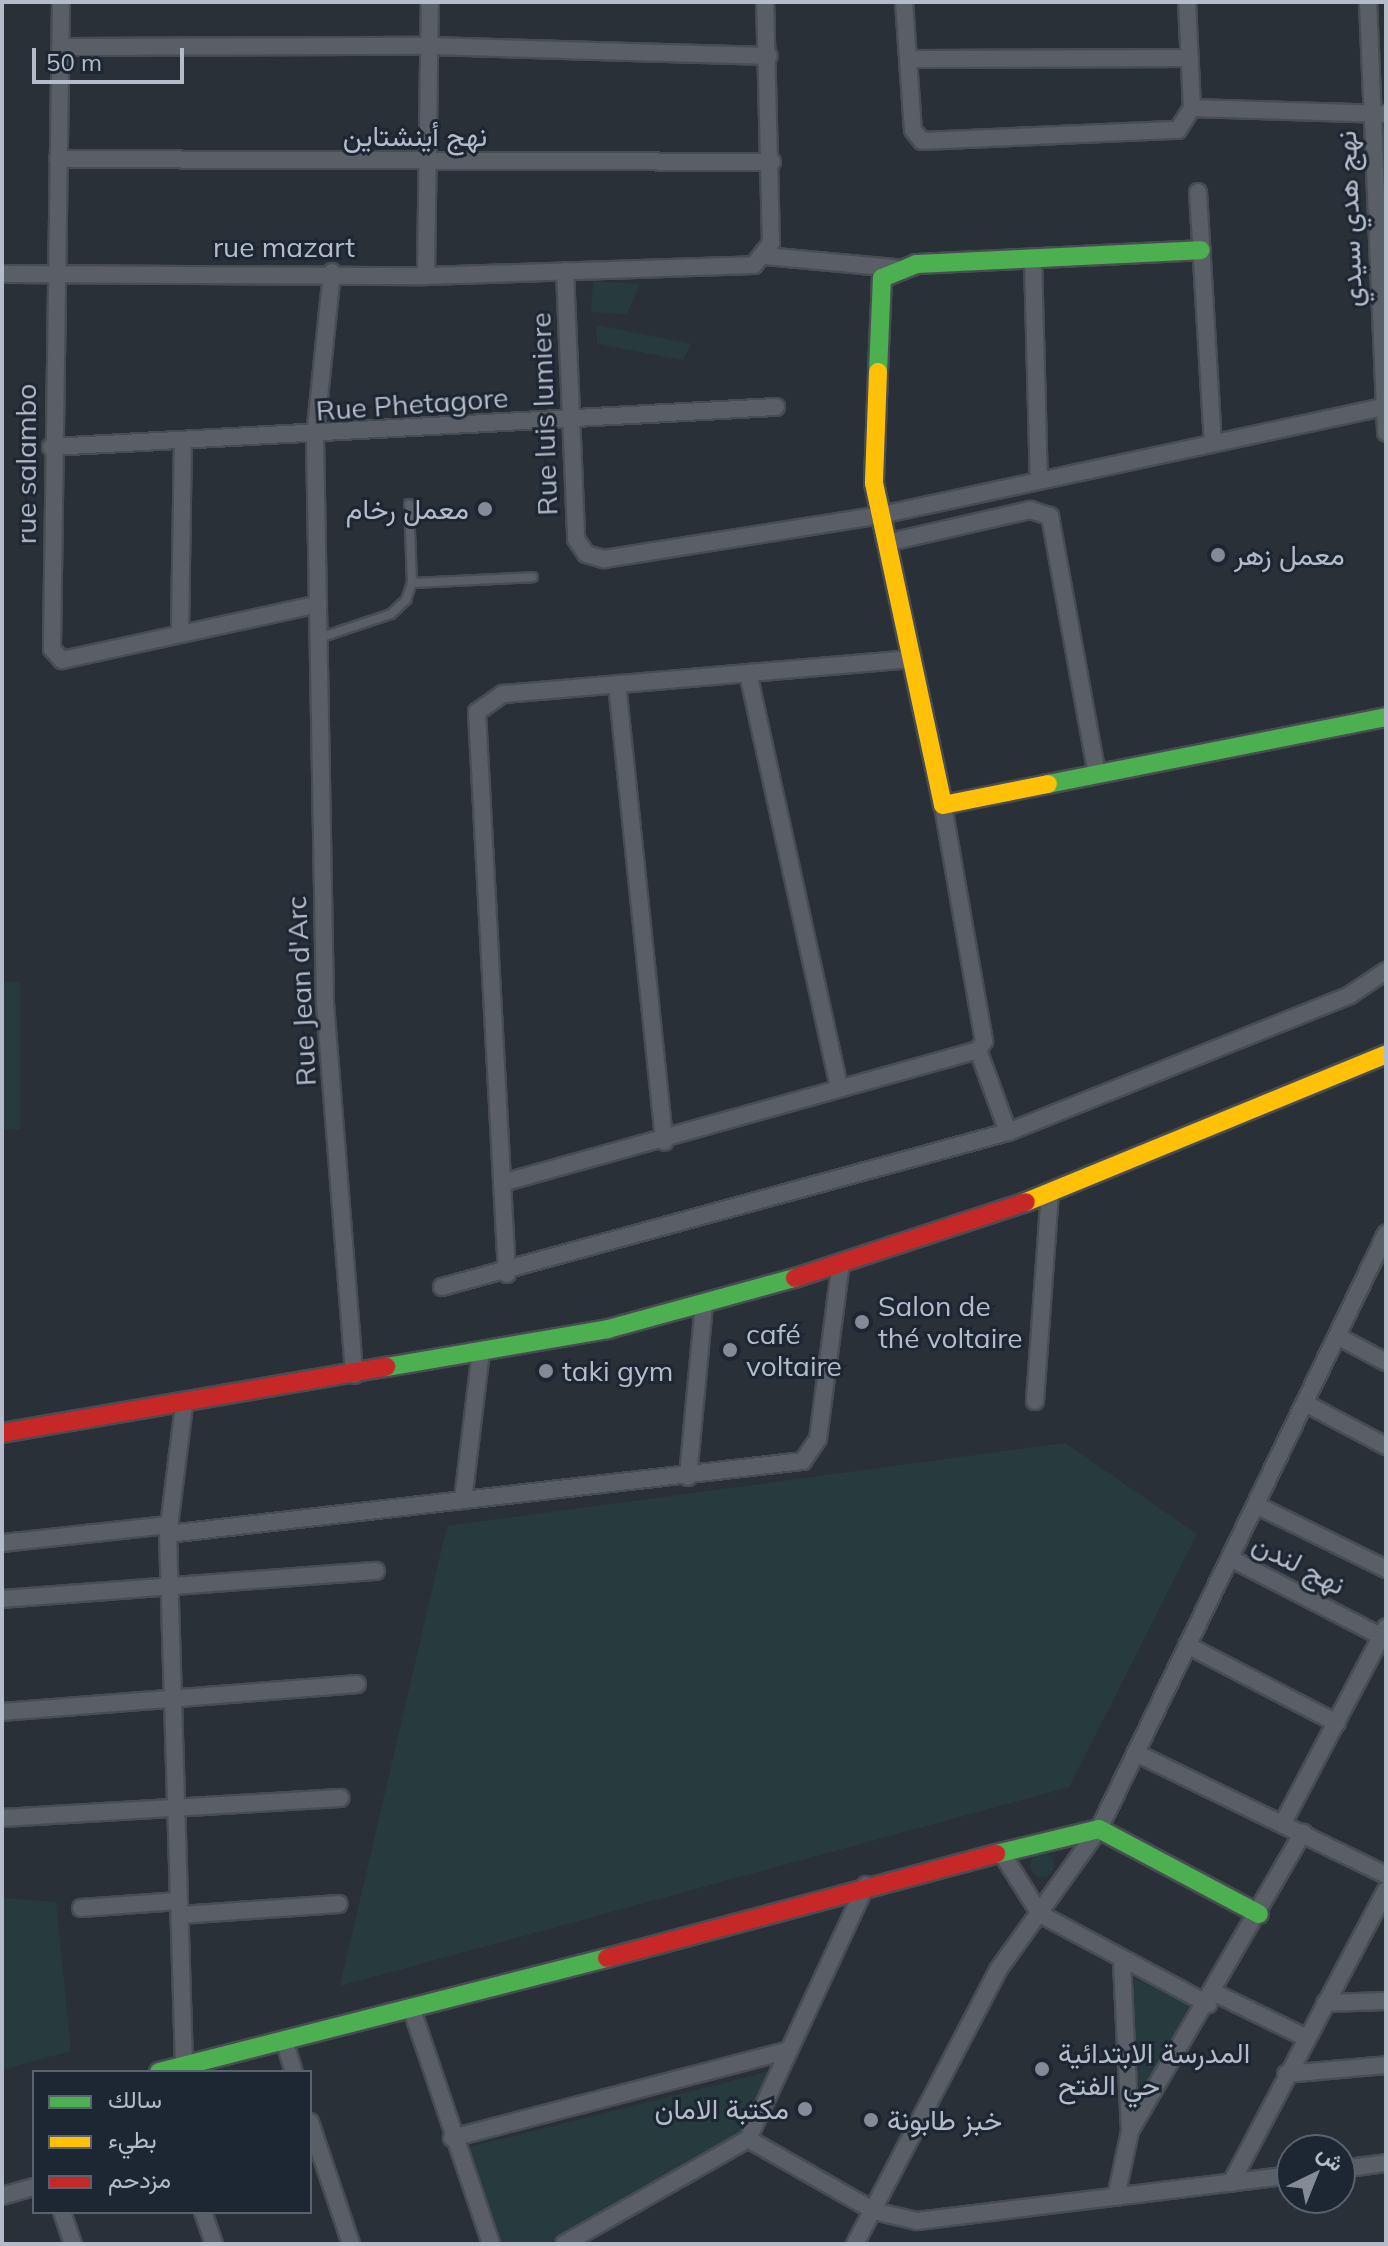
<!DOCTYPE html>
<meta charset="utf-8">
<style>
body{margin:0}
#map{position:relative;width:1388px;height:2246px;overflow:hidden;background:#2a3038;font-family:Mulish,Vazirmatn,sans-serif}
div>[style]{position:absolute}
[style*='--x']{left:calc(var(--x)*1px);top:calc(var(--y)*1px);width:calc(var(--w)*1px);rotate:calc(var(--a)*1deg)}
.green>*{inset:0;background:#273a3e;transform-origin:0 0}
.round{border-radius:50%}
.roads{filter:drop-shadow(2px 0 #484c53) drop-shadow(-2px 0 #484c53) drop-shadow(0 2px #484c53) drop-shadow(0 -2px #484c53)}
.lane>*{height:8px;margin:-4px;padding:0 4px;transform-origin:4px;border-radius:4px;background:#5a5e66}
.street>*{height:16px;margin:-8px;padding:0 8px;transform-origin:8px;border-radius:8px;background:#5a5e66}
.fast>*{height:18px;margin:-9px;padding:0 9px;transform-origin:9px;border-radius:9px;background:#4caf50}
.slow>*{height:18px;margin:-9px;padding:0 9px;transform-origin:9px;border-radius:9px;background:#ffc107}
.jam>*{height:18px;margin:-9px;padding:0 9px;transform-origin:9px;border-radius:9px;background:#c62828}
.dots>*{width:22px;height:22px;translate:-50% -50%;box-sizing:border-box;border:4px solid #1d2633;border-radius:50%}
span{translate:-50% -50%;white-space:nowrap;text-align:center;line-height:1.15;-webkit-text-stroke:6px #1d2633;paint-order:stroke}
.street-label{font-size:28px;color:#b4bcc9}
.poi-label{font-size:28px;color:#b4bcc9}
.right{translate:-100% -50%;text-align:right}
.left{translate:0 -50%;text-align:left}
.frame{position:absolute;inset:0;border:4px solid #b4bcc9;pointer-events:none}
.legend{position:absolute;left:32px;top:2070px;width:280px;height:144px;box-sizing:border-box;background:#1d2633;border:2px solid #59626f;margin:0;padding:10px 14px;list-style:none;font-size:24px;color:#b4bcc9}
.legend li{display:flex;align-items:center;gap:16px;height:40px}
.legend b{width:40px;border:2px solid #59626f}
.north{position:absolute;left:1276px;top:2134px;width:80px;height:80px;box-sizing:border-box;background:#1d2633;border:2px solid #59626f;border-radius:50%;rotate:43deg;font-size:22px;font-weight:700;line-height:32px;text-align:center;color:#b4bcc9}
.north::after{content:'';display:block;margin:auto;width:28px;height:36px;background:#848b96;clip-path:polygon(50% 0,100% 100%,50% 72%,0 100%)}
.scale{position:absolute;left:32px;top:48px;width:152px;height:36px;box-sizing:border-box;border:4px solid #b4bcc9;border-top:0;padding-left:10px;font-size:24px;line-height:28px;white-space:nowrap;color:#b4bcc9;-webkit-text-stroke:6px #1d2633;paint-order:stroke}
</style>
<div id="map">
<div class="green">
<div style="clip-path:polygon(593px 281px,640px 284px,627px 314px,591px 312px)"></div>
<div style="clip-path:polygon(596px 325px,691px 344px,683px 360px,597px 344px)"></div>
<div style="left:2px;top:982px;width:18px;height:147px"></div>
<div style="clip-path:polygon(1065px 1443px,1197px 1534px,1069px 1787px,340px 1986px,447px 1526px)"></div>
<div class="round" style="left:1030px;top:1853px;width:24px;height:24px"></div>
<div style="clip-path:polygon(2px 1898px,56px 1902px,71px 2051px,2px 2070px)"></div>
<div style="clip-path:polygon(1132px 1977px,1194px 2006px,1135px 2112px)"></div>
<div style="clip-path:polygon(771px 2071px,744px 2134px,547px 2244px,500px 2244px,462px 2149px)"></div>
</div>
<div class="roads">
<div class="lane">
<div style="--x:412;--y:583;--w:121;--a:-2.8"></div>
<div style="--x:319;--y:638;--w:76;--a:-18.4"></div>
<div style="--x:391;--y:614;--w:21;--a:-43"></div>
<div style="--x:406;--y:600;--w:18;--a:-71"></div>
<div style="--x:412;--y:583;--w:79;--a:-92.2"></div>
</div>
<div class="street">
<div style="--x:61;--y:2;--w:647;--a:90.8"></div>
<div style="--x:52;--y:649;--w:15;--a:48"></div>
<div style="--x:62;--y:660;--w:262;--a:-12.3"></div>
<div style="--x:904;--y:2;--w:128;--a:86"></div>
<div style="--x:913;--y:130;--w:14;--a:51"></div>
<div style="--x:922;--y:141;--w:256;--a:-2.5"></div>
<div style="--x:1178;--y:130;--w:26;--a:-58"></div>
<div style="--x:1192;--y:108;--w:106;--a:-92.7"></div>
<div style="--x:1368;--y:2;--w:431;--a:87.6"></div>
<div style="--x:60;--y:47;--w:370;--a:-0.2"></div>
<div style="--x:430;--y:46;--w:339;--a:1.7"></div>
<div style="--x:908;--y:59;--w:282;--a:-0.2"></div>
<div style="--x:1192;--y:108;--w:194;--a:1.8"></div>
<div style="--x:58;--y:159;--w:714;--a:0.24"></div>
<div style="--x:1198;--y:192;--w:250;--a:86.6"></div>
<div style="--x:765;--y:256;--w:130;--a:5.3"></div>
<div style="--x:1033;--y:258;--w:222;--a:88.5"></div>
<div style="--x:565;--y:271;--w:268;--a:87.6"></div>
<div style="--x:576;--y:539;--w:18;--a:56"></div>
<div style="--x:586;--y:554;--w:19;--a:16"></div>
<div style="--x:604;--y:559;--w:280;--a:-9"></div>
<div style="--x:881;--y:515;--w:513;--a:-12.14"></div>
<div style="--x:332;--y:272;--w:166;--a:95.9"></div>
<div style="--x:315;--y:437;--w:566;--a:88.99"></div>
<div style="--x:325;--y:1003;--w:373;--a:85.5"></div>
<div style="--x:2;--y:274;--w:424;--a:0.3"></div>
<div style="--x:426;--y:276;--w:328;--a:-1.9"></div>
<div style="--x:754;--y:265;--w:28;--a:-52"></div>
<div style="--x:771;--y:243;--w:241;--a:-91.4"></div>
<div style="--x:426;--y:276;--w:274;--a:-89.2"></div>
<div style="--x:51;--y:447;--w:726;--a:-3.16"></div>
<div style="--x:890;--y:542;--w:144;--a:-12.9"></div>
<div style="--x:1030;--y:510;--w:21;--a:17"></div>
<div style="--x:1050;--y:516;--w:262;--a:79.7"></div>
<div style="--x:180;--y:629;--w:187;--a:-89.1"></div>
<div style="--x:748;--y:673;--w:425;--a:77.6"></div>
<div style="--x:617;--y:684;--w:460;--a:84.1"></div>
<div style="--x:978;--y:1050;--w:87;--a:69.9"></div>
<div style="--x:502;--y:1183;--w:494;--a:-15.6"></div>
<div style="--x:978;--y:1050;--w:11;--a:-56"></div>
<div style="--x:984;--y:1041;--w:240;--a:-99.9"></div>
<div style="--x:507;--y:1274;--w:563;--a:-93.06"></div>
<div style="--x:477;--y:712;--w:32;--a:-35"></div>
<div style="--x:503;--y:694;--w:411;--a:-4.9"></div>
<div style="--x:442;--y:1287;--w:587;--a:-15.32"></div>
<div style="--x:1008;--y:1132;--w:368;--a:-21.8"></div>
<div style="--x:1350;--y:995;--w:43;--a:-33.7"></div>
<div style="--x:1337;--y:1336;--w:55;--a:28"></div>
<div style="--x:1035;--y:1401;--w:208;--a:-85.9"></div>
<div style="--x:1305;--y:1403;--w:92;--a:28"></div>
<div style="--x:688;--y:1477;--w:173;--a:-84.7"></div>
<div style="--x:463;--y:1500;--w:149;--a:-83.1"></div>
<div style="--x:1256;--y:1505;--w:145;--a:26.2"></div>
<div style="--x:168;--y:1534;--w:639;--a:-6.56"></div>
<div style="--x:803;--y:1461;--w:27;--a:-56"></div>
<div style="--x:818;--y:1439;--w:177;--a:-82.6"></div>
<div style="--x:2;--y:1543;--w:168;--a:-6.2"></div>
<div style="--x:1230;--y:1558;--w:176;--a:27.4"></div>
<div style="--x:2;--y:1599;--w:375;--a:-4.3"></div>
<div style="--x:1187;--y:1645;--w:169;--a:27.5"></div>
<div style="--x:2;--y:1712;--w:356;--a:-4.5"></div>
<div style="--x:1138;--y:1754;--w:276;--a:26"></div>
<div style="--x:2;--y:1818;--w:339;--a:-3.4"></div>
<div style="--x:1283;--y:1823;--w:221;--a:-62.2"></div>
<div style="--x:1001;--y:1852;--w:73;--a:57.8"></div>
<div style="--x:1040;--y:1914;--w:191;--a:28.2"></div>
<div style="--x:81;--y:1908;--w:98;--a:-4.1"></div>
<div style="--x:180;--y:1915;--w:159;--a:-4"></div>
<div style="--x:1122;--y:1962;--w:169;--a:87.3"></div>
<div style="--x:1215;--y:1993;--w:100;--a:26.1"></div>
<div style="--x:1325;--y:2003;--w:61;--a:-1.9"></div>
<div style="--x:413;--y:2013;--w:244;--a:71.3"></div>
<div style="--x:285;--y:2043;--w:30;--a:73"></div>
<div style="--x:184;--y:2065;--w:531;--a:-91.73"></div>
<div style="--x:168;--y:1534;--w:129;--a:-82.9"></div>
<div style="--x:1286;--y:2074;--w:100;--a:-5.1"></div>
<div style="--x:310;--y:2122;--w:129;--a:71.4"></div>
<div style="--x:452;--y:2138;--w:348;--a:-14.6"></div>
<div style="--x:748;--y:2139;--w:280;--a:-65.1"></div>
<div style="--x:1340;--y:2169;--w:46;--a:-7.4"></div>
<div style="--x:1231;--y:2183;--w:331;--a:-62.1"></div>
<div style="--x:2;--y:2196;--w:33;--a:-16"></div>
<div style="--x:1116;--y:2197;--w:67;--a:-78"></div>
<div style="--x:1130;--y:2131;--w:345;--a:-59.9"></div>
<div style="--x:62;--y:2212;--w:34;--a:71"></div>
<div style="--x:203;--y:2212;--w:34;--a:71"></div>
<div style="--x:564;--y:2244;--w:212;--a:-29.7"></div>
<div style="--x:748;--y:2139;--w:145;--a:29.7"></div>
<div style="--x:874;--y:2211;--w:44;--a:13.1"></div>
<div style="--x:917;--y:2221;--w:378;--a:-7"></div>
<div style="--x:855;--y:2244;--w:309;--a:-62.4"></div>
<div style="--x:998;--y:1970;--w:173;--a:-54.4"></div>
<div style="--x:1099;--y:1829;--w:661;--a:-64.25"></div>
</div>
<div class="fast">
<div style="--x:878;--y:372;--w:94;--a:-87.6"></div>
<div style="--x:882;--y:278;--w:37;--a:-22"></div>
<div style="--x:916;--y:264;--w:285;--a:-2.8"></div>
<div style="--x:1048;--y:784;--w:345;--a:-11.2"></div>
<div style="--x:386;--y:1367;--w:225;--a:-9.7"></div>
<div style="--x:608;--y:1329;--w:194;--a:-15.3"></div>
<div style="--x:996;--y:1854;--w:106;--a:-13.6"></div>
<div style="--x:1099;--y:1829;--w:181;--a:28"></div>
<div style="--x:159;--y:2072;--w:462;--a:-14.3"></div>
</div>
<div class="slow">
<div style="--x:878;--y:372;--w:111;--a:92.1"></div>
<div style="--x:874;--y:483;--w:329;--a:77.9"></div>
<div style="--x:943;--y:805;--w:107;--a:-11.3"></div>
<div style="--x:1026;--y:1202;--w:389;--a:-22.3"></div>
</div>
<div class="jam">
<div style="--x:795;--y:1278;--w:243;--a:-18.2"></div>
<div style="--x:2;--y:1433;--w:390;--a:-9.8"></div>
<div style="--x:607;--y:1958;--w:403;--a:-15"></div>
</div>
</div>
<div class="dots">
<div style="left:485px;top:509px;background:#848b96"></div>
<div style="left:1218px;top:555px;background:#848b96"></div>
<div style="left:862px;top:1322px;background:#848b96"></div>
<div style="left:730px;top:1350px;background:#848b96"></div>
<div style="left:546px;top:1371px;background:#848b96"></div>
<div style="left:1042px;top:2069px;background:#848b96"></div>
<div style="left:805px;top:2109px;background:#848b96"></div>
<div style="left:871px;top:2120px;background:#848b96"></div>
</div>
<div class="street-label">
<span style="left:415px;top:136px">نهج أينشتاين</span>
<span style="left:1349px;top:219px;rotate:-92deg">نهج هدي سيدي</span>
<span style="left:284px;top:247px">rue mazart</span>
<span style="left:412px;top:404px;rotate:-4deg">Rue Phetagore</span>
<span style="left:544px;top:414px;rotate:-92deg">Rue luis lumiere</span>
<span style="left:26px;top:464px;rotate:-90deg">rue salambo</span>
<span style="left:301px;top:991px;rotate:-93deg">Rue Jean d'Arc</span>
<span style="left:1299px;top:1564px;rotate:27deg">نهج لندن</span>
</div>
<div class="poi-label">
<span class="right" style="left:469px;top:509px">معمل رخام</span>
<span class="left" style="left:1234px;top:555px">معمل زهر</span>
<span class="left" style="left:878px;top:1322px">Salon de<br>thé voltaire</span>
<span class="left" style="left:746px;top:1350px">café<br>voltaire</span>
<span class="left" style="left:562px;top:1371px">taki gym</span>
<span class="left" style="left:1058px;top:2069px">المدرسة الابتدائية<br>حي الفتح</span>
<span class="right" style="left:789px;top:2109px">مكتبة الامان</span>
<span class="left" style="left:887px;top:2120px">خبز طابونة</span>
</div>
<div class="frame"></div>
<ul class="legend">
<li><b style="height:10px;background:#4caf50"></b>سالك</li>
<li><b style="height:10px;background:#ffc107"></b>بطيء</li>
<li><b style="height:10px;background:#c62828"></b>مزدحم</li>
</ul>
<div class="north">ش</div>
<div class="scale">50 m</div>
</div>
